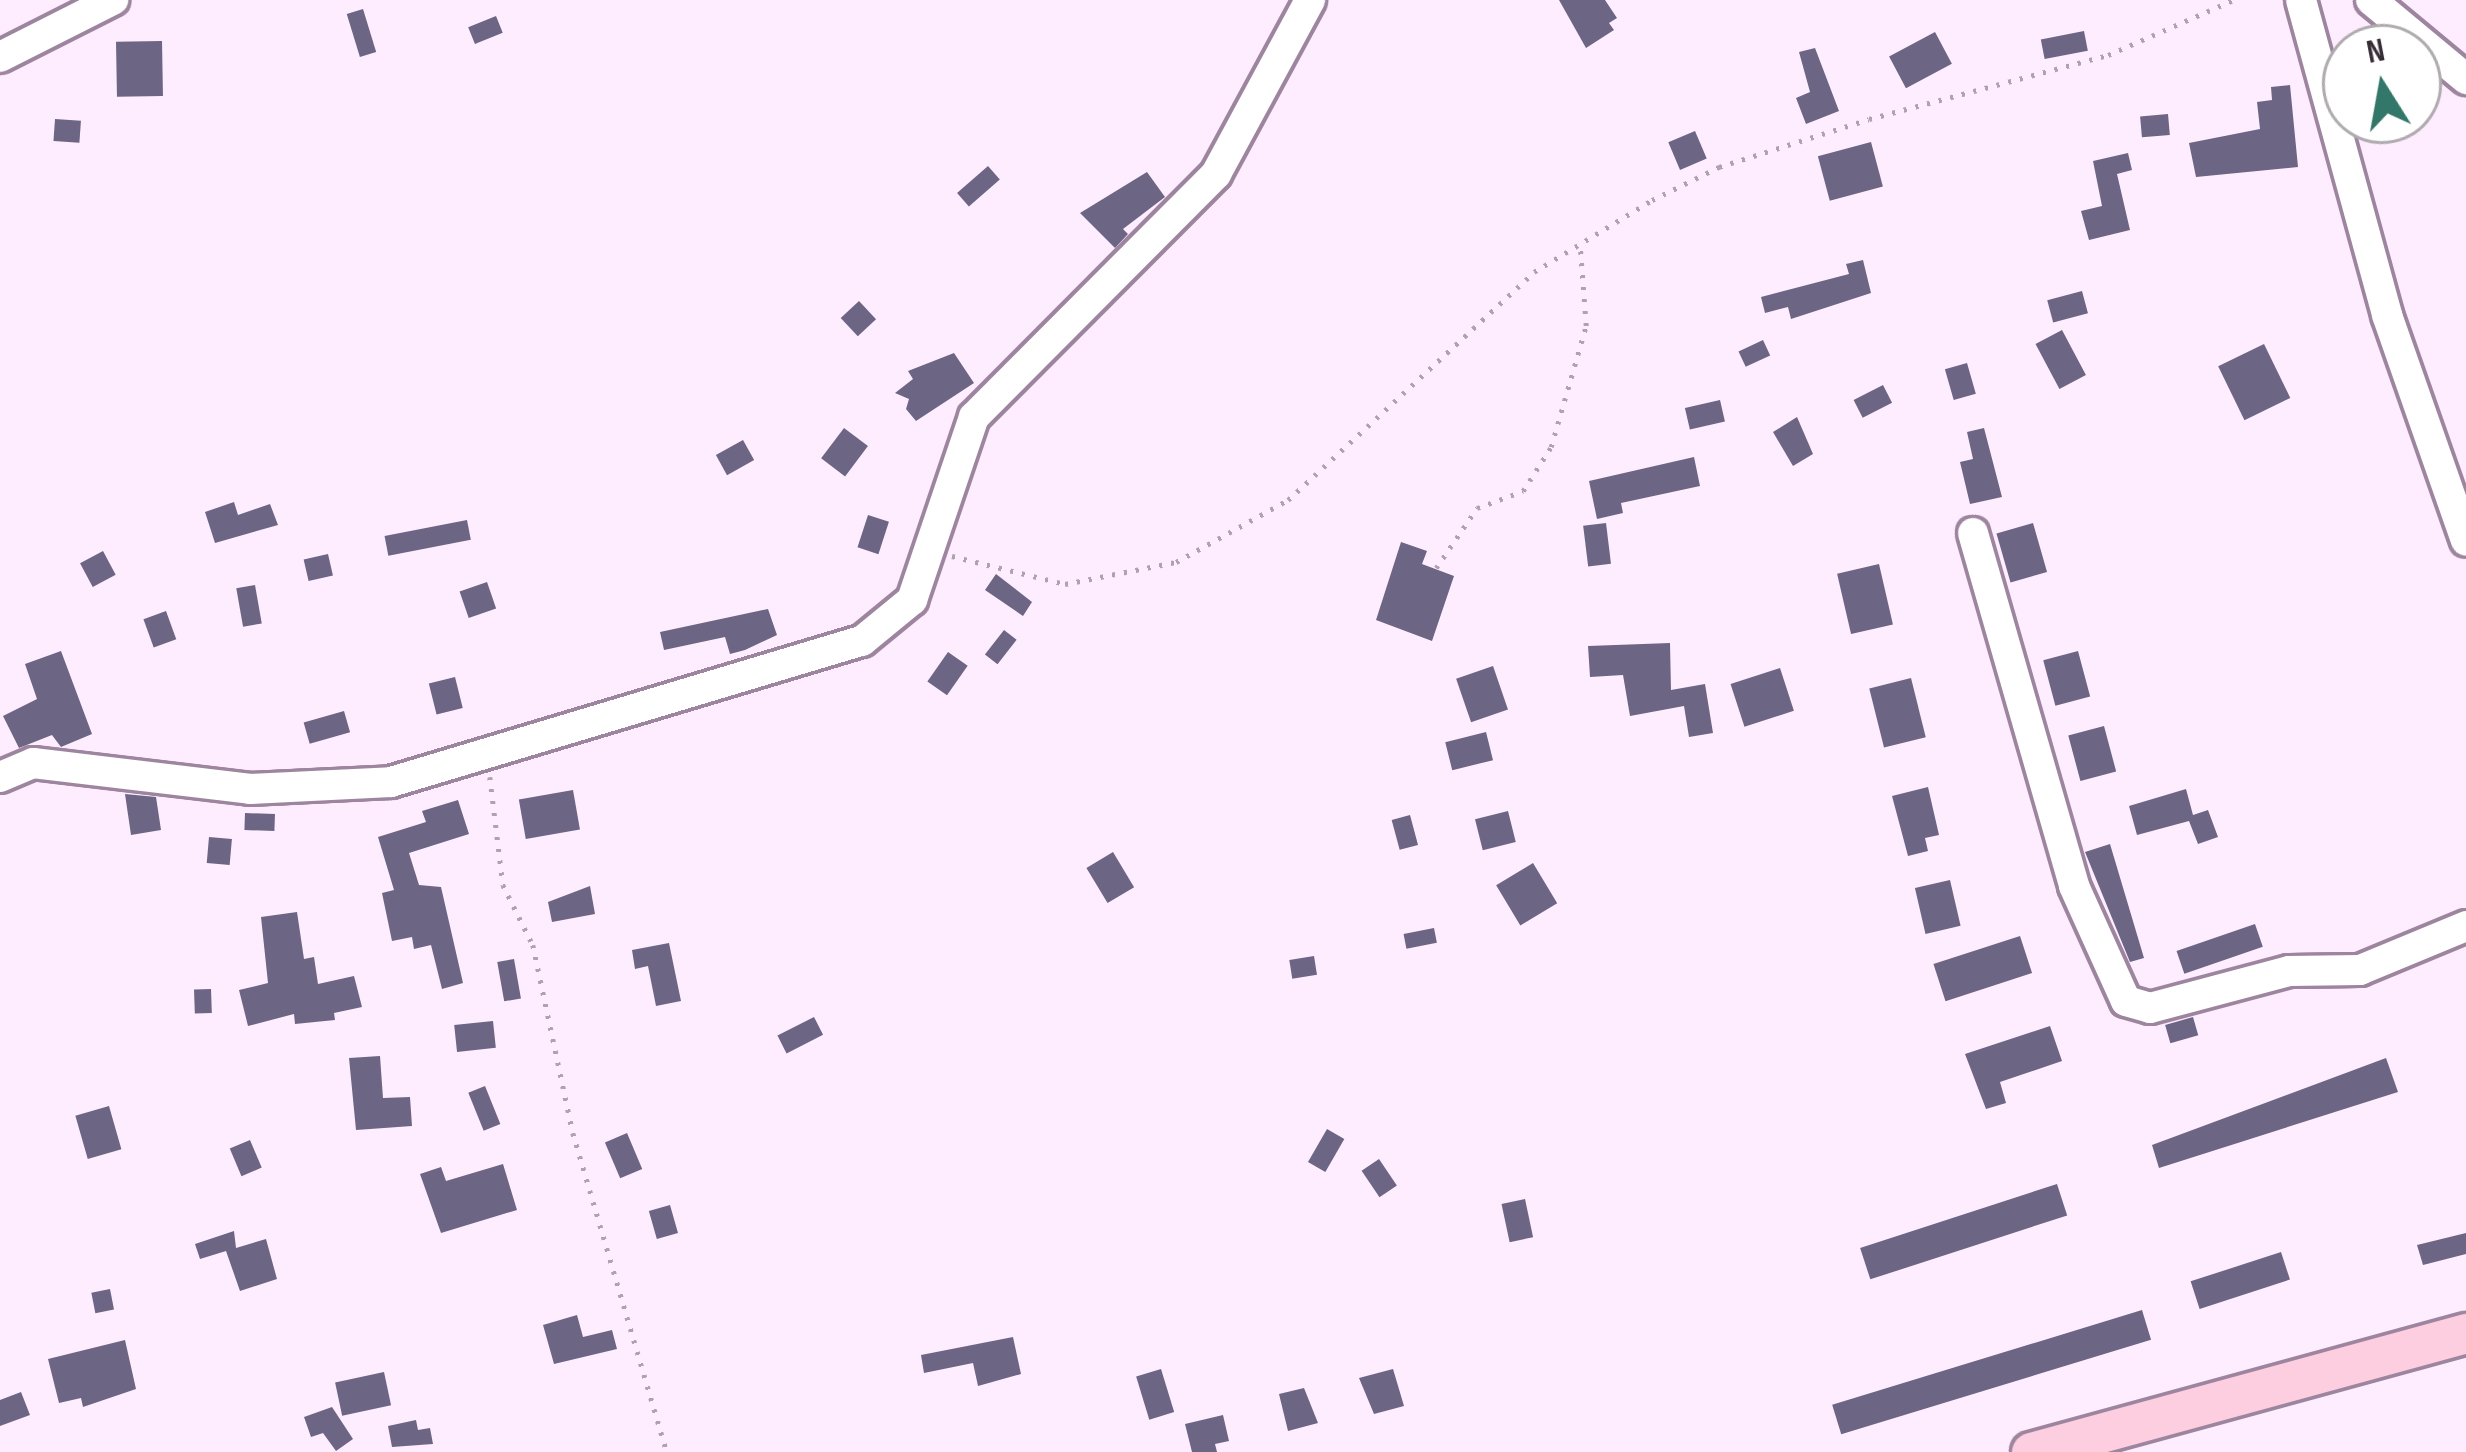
<!DOCTYPE html>
<style>
body{margin:0}
#map{position:relative;width:2466px;height:1452px;overflow:hidden;background:#feedff;font-family:"Sofia Sans Condensed",sans-serif}
div>[style]{position:absolute}
[style*='--x']{left:calc(var(--x)*1px);top:calc(var(--y)*1px);width:calc(var(--w)*1px);rotate:calc(var(--a)*1deg)}
.building>*{inset:0;background:#6d6584;transform-origin:0 0}
.path>*{height:4.5px;margin-top:-2.25px;transform-origin:0;background:repeating-linear-gradient(90deg,#afa1b0 0 3px,transparent 0 12px)}
.roads{filter:drop-shadow(3px 0 #9e859f) drop-shadow(-3px 0 #9e859f) drop-shadow(0 3px #9e859f) drop-shadow(0 -3px #9e859f)}
.minor>*{height:30px;margin:-15px;padding:0 15px;transform-origin:15px;border-radius:15px;background:#fff}
.major>*{height:39px;margin:-19.5px;padding:0 19.5px;transform-origin:19.5px;border-radius:19.5px;background:#fccee0}
span{translate:-50% -50%;white-space:nowrap;text-align:center;line-height:1.15;-webkit-text-stroke:12px #fff;paint-order:stroke}
.north{position:absolute;left:2322px;top:24px;width:120px;height:120px;box-sizing:border-box;background:#fff;border:3px solid #afabaf;border-radius:50%;rotate:349deg;font-size:33px;font-weight:700;line-height:48px;text-align:center;color:#372d37}
.north::after{content:'';display:block;margin:auto;width:42px;height:54px;background:#33776a;clip-path:polygon(50% 0,100% 100%,50% 72%,0 100%)}
</style>
<div id="map">
<div class="building">
<div style="clip-path:polygon(1559px 0,1605px 0,1617px 18px,1609px 23px,1614px 30px,1586px 48px)"></div>
<div style="left:363px;top:9px;width:45px;height:17px;rotate:73deg"></div>
<div style="left:496px;top:16px;width:18px;height:30px;rotate:68deg"></div>
<div style="left:2084px;top:31px;width:20px;height:44px;rotate:79deg"></div>
<div style="left:1935px;top:32px;width:36px;height:52px;rotate:62deg"></div>
<div style="left:162px;top:41px;width:55px;height:46px;rotate:89deg"></div>
<div style="clip-path:polygon(1815px 48px,1839px 111px,1806px 124px,1796px 98px,1810px 92px,1799px 52px)"></div>
<div style="clip-path:polygon(2290px 85px,2298px 167px,2196px 177px,2189px 143px,2260px 129px,2257px 102px,2272px 100px,2271px 87px)"></div>
<div style="left:2168px;top:114px;width:21px;height:28px;rotate:85deg"></div>
<div style="left:55px;top:119px;width:26px;height:22px;rotate:4deg"></div>
<div style="left:1695px;top:131px;width:30px;height:29px;rotate:67deg"></div>
<div style="left:1871px;top:142px;width:46px;height:55px;rotate:75deg"></div>
<div style="clip-path:polygon(2128px 153px,2132px 170px,2117px 174px,2130px 230px,2089px 240px,2081px 211px,2102px 206px,2093px 161px)"></div>
<div style="left:988px;top:166px;width:18px;height:41px;rotate:49deg"></div>
<div style="clip-path:polygon(1147px 172px,1165px 197px,1123px 229px,1128px 234px,1115px 248px,1080px 213px)"></div>
<div style="clip-path:polygon(1863px 260px,1871px 293px,1791px 319px,1788px 307px,1765px 313px,1761px 297px,1849px 274px,1846px 264px)"></div>
<div style="left:2082px;top:291px;width:23px;height:36px;rotate:75deg"></div>
<div style="left:859px;top:301px;width:25px;height:25px;rotate:47deg"></div>
<div style="left:2062px;top:330px;width:51px;height:30px;rotate:62deg"></div>
<div style="left:1763px;top:340px;width:17px;height:27px;rotate:65deg"></div>
<div style="left:2264px;top:344px;width:60px;height:51px;rotate:64deg"></div>
<div style="clip-path:polygon(954px 353px,974px 383px,916px 421px,906px 409px,909px 399px,895px 393px,913px 379px,908px 371px)"></div>
<div style="left:1967px;top:363px;width:32px;height:23px;rotate:74deg"></div>
<div style="left:1883px;top:385px;width:20px;height:33px;rotate:63deg"></div>
<div style="left:1720px;top:400px;width:22px;height:36px;rotate:77deg"></div>
<div style="clip-path:polygon(1797px 417px,1813px 454px,1793px 466px,1773px 432px)"></div>
<div style="left:844px;top:428px;width:30px;height:38px;rotate:37deg"></div>
<div style="clip-path:polygon(1984px 428px,2002px 497px,1970px 504px,1960px 462px,1973px 459px,1967px 432px)"></div>
<div style="left:743px;top:440px;width:23px;height:31px;rotate:61deg"></div>
<div style="clip-path:polygon(1694px 457px,1700px 486px,1621px 503px,1623px 513px,1597px 519px,1589px 481px)"></div>
<div style="clip-path:polygon(234px 502px,238px 515px,270px 504px,278px 525px,215px 543px,205px 512px)"></div>
<div style="left:868px;top:515px;width:22px;height:34px;rotate:18deg"></div>
<div style="left:467px;top:520px;width:20px;height:84px;rotate:79deg"></div>
<div style="left:1606px;top:523px;width:41px;height:23px;rotate:83deg"></div>
<div style="left:2033px;top:523px;width:51px;height:38px;rotate:74deg"></div>
<div style="clip-path:polygon(1401px 542px,1427px 551px,1422px 564px,1454px 576px,1432px 641px,1376px 620px)"></div>
<div style="left:103px;top:551px;width:27px;height:26px;rotate:62deg"></div>
<div style="left:328px;top:554px;width:22px;height:25px;rotate:77deg"></div>
<div style="left:1879px;top:564px;width:62px;height:43px;rotate:77deg"></div>
<div style="clip-path:polygon(996px 574px,1032px 602px,1023px 616px,985px 590px)"></div>
<div style="left:487px;top:582px;width:28px;height:29px;rotate:71deg"></div>
<div style="left:255px;top:585px;width:39px;height:19px;rotate:80deg"></div>
<div style="clip-path:polygon(768px 609px,777px 635px,745px 650px,730px 654px,725px 637px,664px 650px,660px 632px)"></div>
<div style="left:166px;top:611px;width:30px;height:24px;rotate:70deg"></div>
<div style="left:1004px;top:630px;width:16px;height:31px;rotate:38deg"></div>
<div style="clip-path:polygon(1670px 643px,1671px 690px,1705px 684px,1713px 733px,1689px 737px,1684px 706px,1630px 716px,1623px 675px,1590px 677px,1588px 646px)"></div>
<div style="clip-path:polygon(61px 651px,92px 734px,61px 747px,52px 735px,19px 748px,3px 716px,37px 699px,25px 664px)"></div>
<div style="left:2078px;top:651px;width:47px;height:36px;rotate:75deg"></div>
<div style="left:948px;top:652px;width:24px;height:36px;rotate:35deg"></div>
<div style="left:1493px;top:666px;width:46px;height:39px;rotate:71deg"></div>
<div style="left:1780px;top:668px;width:45px;height:52px;rotate:72deg"></div>
<div style="left:455px;top:677px;width:32px;height:27px;rotate:76deg"></div>
<div style="left:1911px;top:678px;width:61px;height:43px;rotate:76deg"></div>
<div style="left:344px;top:711px;width:22px;height:42px;rotate:74deg"></div>
<div style="left:2104px;top:726px;width:47px;height:37px;rotate:75deg"></div>
<div style="left:1486px;top:732px;width:29px;height:42px;rotate:76deg"></div>
<div style="clip-path:polygon(1928px 787px,1939px 835px,1925px 838px,1928px 851px,1908px 856px,1892px 796px)"></div>
<div style="clip-path:polygon(2186px 789px,2193px 815px,2208px 810px,2218px 837px,2198px 844px,2189px 821px,2137px 835px,2129px 806px)"></div>
<div style="left:573px;top:790px;width:40px;height:55px;rotate:80deg"></div>
<div style="clip-path:polygon(125px 794px,156px 797px,161px 830px,131px 835px)"></div>
<div style="clip-path:polygon(458px 800px,469px 834px,409px 853px,419px 885px,441px 887px,463px 983px,442px 989px,431px 945px,414px 949px,412px 937px,392px 941px,382px 893px,394px 890px,378px 837px,426px 822px,422px 811px)"></div>
<div style="left:1508px;top:811px;width:32px;height:34px;rotate:76deg"></div>
<div style="left:245px;top:813px;width:30px;height:17px;rotate:2deg"></div>
<div style="left:1410px;top:815px;width:31px;height:19px;rotate:75deg"></div>
<div style="left:209px;top:837px;width:23px;height:26px;rotate:5deg"></div>
<div style="clip-path:polygon(2110px 844px,2144px 958px,2130px 962px,2085px 852px)"></div>
<div style="left:1113px;top:852px;width:41px;height:31px;rotate:59deg"></div>
<div style="left:1533px;top:863px;width:47px;height:43px;rotate:59deg"></div>
<div style="left:1950px;top:880px;width:47px;height:36px;rotate:77deg"></div>
<div style="clip-path:polygon(590px 886px,595px 914px,552px 922px,548px 902px)"></div>
<div style="clip-path:polygon(297px 912px,304px 959px,314px 957px,318px 984px,354px 976px,362px 1007px,334px 1013px,335px 1020px,295px 1024px,294px 1014px,248px 1026px,239px 990px,268px 983px,261px 917px)"></div>
<div style="left:2255px;top:924px;width:24px;height:83px;rotate:71deg"></div>
<div style="left:1434px;top:928px;width:15px;height:31px;rotate:79deg"></div>
<div style="left:2020px;top:936px;width:39px;height:91px;rotate:72deg"></div>
<div style="clip-path:polygon(669px 943px,681px 1001px,656px 1006px,648px 966px,635px 969px,632px 950px)"></div>
<div style="left:1314px;top:956px;width:19px;height:25px;rotate:81deg"></div>
<div style="left:514px;top:959px;width:40px;height:17px;rotate:80deg"></div>
<div style="left:211px;top:989px;width:24px;height:17px;rotate:88deg"></div>
<div style="left:814px;top:1017px;width:20px;height:41px;rotate:63deg"></div>
<div style="left:2193px;top:1017px;width:19px;height:29px;rotate:74deg"></div>
<div style="left:493px;top:1021px;width:27px;height:39px;rotate:84deg"></div>
<div style="clip-path:polygon(2050px 1026px,2062px 1061px,2000px 1082px,2006px 1103px,1986px 1109px,1965px 1054px)"></div>
<div style="clip-path:polygon(380px 1056px,383px 1098px,410px 1097px,412px 1126px,356px 1130px,349px 1058px)"></div>
<div style="clip-path:polygon(2386px 1058px,2398px 1092px,2159px 1168px,2152px 1145px)"></div>
<div style="left:485px;top:1086px;width:41px;height:18px;rotate:68deg"></div>
<div style="left:109px;top:1106px;width:45px;height:35px;rotate:74deg"></div>
<div style="left:1327px;top:1129px;width:20px;height:38px;rotate:30deg"></div>
<div style="left:627px;top:1133px;width:39px;height:24px;rotate:67deg"></div>
<div style="left:250px;top:1140px;width:30px;height:22px;rotate:67deg"></div>
<div style="left:1379px;top:1159px;width:32px;height:21px;rotate:56deg"></div>
<div style="clip-path:polygon(503px 1164px,517px 1210px,441px 1233px,420px 1174px,441px 1167px,446px 1181px)"></div>
<div style="left:2057px;top:1184px;width:33px;height:207px;rotate:72deg"></div>
<div style="left:1525px;top:1199px;width:39px;height:24px;rotate:78deg"></div>
<div style="left:670px;top:1205px;width:29px;height:22px;rotate:74deg"></div>
<div style="clip-path:polygon(234px 1231px,236px 1248px,266px 1239px,277px 1279px,240px 1291px,226px 1251px,200px 1259px,195px 1244px)"></div>
<div style="clip-path:polygon(2466px 1233px,2466px 1254px,2423px 1265px,2417px 1245px)"></div>
<div style="left:2281px;top:1252px;width:29px;height:95px;rotate:72deg"></div>
<div style="left:110px;top:1289px;width:21px;height:19px;rotate:79deg"></div>
<div style="left:2142px;top:1310px;width:31px;height:324px;rotate:73deg"></div>
<div style="clip-path:polygon(577px 1315px,583px 1337px,612px 1330px,617px 1349px,554px 1364px,543px 1325px)"></div>
<div style="clip-path:polygon(1013px 1337px,1021px 1374px,978px 1386px,973px 1363px,924px 1373px,921px 1355px)"></div>
<div style="clip-path:polygon(125px 1340px,136px 1389px,83px 1407px,81px 1398px,59px 1403px,48px 1359px)"></div>
<div style="left:1161px;top:1369px;width:45px;height:26px;rotate:73deg"></div>
<div style="clip-path:polygon(1393px 1369px,1404px 1406px,1374px 1414px,1359px 1378px)"></div>
<div style="left:384px;top:1372px;width:34px;height:50px;rotate:78deg"></div>
<div style="clip-path:polygon(1304px 1388px,1318px 1423px,1288px 1431px,1279px 1394px)"></div>
<div style="clip-path:polygon(21px 1392px,30px 1415px,0 1426px,0 1400px)"></div>
<div style="clip-path:polygon(332px 1407px,353px 1439px,336px 1451px,323px 1433px,311px 1437px,304px 1417px)"></div>
<div style="clip-path:polygon(1223px 1415px,1229px 1441px,1215px 1444px,1217px 1452px,1192px 1452px,1185px 1424px)"></div>
<div style="clip-path:polygon(416px 1420px,418px 1430px,430px 1428px,433px 1444px,392px 1447px,388px 1426px)"></div>
</div>
<div class="path">
<div style="--x:952;--y:556;--w:116;--a:13.9"></div>
<div style="--x:1065;--y:584;--w:113;--a:-11.2"></div>
<div style="--x:1176;--y:562;--w:128;--a:-29"></div>
<div style="--x:1288;--y:500;--w:335;--a:-42.8"></div>
<div style="--x:1534;--y:272;--w:138;--a:-31.4"></div>
<div style="--x:1652;--y:200;--w:75;--a:-26.2"></div>
<div style="--x:1719;--y:167;--w:157;--a:-17.7"></div>
<div style="--x:1869;--y:119;--w:247;--a:-15"></div>
<div style="--x:2108;--y:55;--w:137;--a:-23.7"></div>
<div style="--x:1436;--y:568;--w:73;--a:-55.7"></div>
<div style="--x:1477;--y:508;--w:49;--a:-20.3"></div>
<div style="--x:1523;--y:491;--w:52;--a:-57.5"></div>
<div style="--x:1551;--y:447;--w:126;--a:-73.9"></div>
<div style="--x:1586;--y:326;--w:80;--a:-94.3"></div>
<div style="--x:490;--y:777;--w:109;--a:83.1"></div>
<div style="--x:503;--y:885;--w:67;--a:63.4"></div>
<div style="--x:533;--y:945;--w:192;--a:78"></div>
<div style="--x:573;--y:1133;--w:333;--a:73.6"></div>
</div>
<div class="roads">
<div class="minor">
<div style="--x:2301;--y:0;--w:327;--a:74.7"></div>
<div style="--x:2387;--y:315;--w:239;--a:70.7"></div>
<div style="--x:2371;--y:0;--w:124;--a:39.7"></div>
<div style="--x:0;--y:57;--w:127;--a:-26.8"></div>
<div style="--x:1973;--y:533;--w:367;--a:74"></div>
<div style="--x:2074;--y:886;--w:126;--a:65.7"></div>
<div style="--x:2126;--y:1001;--w:25;--a:16"></div>
<div style="--x:2150;--y:1008;--w:144;--a:-14.9"></div>
<div style="--x:2289;--y:971;--w:71;--a:-0.8"></div>
<div style="--x:2360;--y:970;--w:115;--a:-22.5"></div>
<div style="--x:0;--y:777;--w:36;--a:-23"></div>
<div style="--x:33;--y:763;--w:219;--a:6.8"></div>
<div style="--x:250;--y:789;--w:141;--a:-2.8"></div>
<div style="--x:391;--y:782;--w:492;--a:-16.7"></div>
<div style="--x:862;--y:641;--w:65;--a:-39.4"></div>
<div style="--x:912;--y:600;--w:193;--a:-71.3"></div>
<div style="--x:974;--y:417;--w:343;--a:-45.1"></div>
<div style="--x:1216;--y:174;--w:198;--a:-61.6"></div>
</div>
<div class="major">
<div style="--x:2031;--y:1452;--w:451;--a:-15.3"></div>
</div>
</div>
<div class="north">N</div>
</div>
